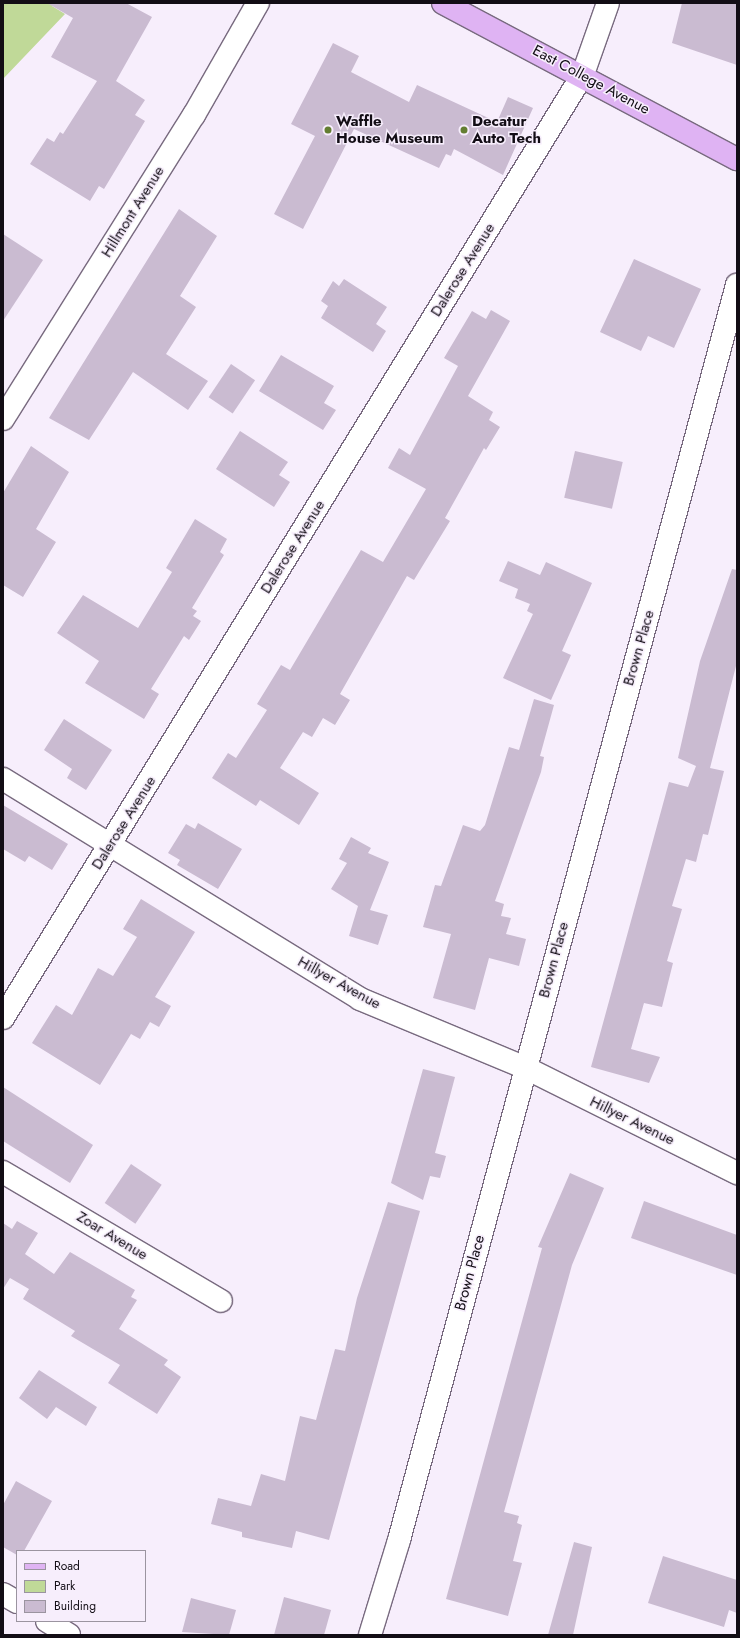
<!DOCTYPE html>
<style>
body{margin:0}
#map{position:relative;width:740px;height:1638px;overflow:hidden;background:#f7eefc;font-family:Jost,sans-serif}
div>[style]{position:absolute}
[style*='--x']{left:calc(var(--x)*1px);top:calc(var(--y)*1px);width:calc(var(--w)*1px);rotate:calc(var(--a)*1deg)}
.green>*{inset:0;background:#c0d998}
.building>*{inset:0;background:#cabbd1;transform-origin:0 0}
.roads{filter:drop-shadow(1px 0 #786a7f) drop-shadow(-1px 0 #786a7f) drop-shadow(0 1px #786a7f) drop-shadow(0 -1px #786a7f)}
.street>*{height:22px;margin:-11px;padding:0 11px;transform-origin:11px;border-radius:11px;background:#fff}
.primary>*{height:22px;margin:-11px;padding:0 11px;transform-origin:11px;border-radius:11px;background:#dfb3f3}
.dots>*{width:11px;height:11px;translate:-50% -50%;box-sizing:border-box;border:2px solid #f7eefc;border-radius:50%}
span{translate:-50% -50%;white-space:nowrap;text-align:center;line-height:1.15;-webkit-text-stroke:3px #f7eefc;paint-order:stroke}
.street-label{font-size:15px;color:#120d15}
.poi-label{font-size:15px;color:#120d15;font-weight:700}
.left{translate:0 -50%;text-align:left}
.frame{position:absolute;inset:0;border:4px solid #120d15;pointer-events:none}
.legend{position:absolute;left:16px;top:1550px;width:130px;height:72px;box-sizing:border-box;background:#f7eefc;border:1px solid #9b94a0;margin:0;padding:5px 7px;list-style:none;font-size:12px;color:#120d15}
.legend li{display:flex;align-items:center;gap:8px;height:20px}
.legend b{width:20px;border:1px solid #9b94a0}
</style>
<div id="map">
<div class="green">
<div style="clip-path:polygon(3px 3px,54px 3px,52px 6px,65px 14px,3px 79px)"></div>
</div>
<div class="building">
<div style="clip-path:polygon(47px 3px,126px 3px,152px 17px,116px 81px,145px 100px,135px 115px,145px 121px,104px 189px,99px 186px,90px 201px,30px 164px,47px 138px,54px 142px,60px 132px,63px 134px,97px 81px,51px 57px,73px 18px)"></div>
<div style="clip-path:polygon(682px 3px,737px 3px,737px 65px,672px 43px)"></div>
<div style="clip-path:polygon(333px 43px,359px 56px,351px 72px,409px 102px,417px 85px,497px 122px,508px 97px,533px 108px,503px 175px,454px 149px,451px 156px,446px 154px,439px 168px,354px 129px,303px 229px,274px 214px,315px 136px,291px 124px)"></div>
<div style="clip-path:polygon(179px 209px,217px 236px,180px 296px,196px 307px,166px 354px,208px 381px,188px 410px,133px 372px,89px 440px,49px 418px)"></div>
<div style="clip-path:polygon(3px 234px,43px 260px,3px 321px)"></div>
<div style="clip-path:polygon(634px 259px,701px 289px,674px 348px,648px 336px,641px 351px,600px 332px)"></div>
<div style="clip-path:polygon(344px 279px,387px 307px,376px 324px,386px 331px,373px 352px,321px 318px,328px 306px,321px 301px,333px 281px,339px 286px)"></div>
<div style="clip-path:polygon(491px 310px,510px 321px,468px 396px,493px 412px,489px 420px,500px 427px,486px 450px,484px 448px,445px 518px,450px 521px,414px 580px,407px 576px,340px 694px,350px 700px,335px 725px,323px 718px,312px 737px,303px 732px,280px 768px,319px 793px,299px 825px,260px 800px,256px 806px,212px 778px,228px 753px,236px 758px,267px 710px,257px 704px,281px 665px,290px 670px,361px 550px,383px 562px,426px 489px,388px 468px,399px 448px,410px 455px,458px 366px,444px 358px,472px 311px,486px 319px)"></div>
<div style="clip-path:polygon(281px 355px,334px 386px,324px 403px,336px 410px,323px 430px,259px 391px)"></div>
<div style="left:231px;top:364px;width:29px;height:40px;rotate:34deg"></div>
<div style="clip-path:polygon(240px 431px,288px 462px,279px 475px,290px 482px,274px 507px,216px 469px)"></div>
<div style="clip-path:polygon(31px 446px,69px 472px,36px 529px,56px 542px,23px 597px,3px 585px,3px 493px)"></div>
<div style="left:575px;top:451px;width:49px;height:48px;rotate:13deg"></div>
<div style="clip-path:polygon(195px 519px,227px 539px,220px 552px,224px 555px,192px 608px,197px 611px,193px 616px,201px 621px,189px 640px,184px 636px,151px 689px,159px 694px,144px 719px,85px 683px,99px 661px,57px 633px,83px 595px,138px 628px,172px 572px,166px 568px)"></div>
<div style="clip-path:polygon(508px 561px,540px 575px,546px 562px,592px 583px,562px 651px,571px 655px,551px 700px,503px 678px,533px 614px,527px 611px,530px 604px,515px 598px,518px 589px,499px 581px)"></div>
<div style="clip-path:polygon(732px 569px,737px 570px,737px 662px,710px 768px,724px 771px,708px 835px,703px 834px,696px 862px,686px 859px,672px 906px,682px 909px,667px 961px,673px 963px,662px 1007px,644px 1003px,631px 1049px,660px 1057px,649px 1083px,591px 1067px,669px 782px,688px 787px,696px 766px,678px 758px,700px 661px)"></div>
<div style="clip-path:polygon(534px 699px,554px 705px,540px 756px,544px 757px,541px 772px,495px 901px,504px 904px,501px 916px,511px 918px,506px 934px,526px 939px,519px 966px,489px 958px,475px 1010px,433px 998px,451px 934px,423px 927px,435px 885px,441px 886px,463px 825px,480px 831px,485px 825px,509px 747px,519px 750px)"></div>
<div style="clip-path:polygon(64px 719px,112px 750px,86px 790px,67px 778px,72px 769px,44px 750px)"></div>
<div style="clip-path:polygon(3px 805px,68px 844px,52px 870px,29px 856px,25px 862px,3px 849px)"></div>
<div style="clip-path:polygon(198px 823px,242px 849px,218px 889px,177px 865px,180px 860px,168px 853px,186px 824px,195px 829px)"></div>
<div style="clip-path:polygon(351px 837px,371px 848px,368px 853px,389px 862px,370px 910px,388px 915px,378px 945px,349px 936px,358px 906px,331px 889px,347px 863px,339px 859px)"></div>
<div style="clip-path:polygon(141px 899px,195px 932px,155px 997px,171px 1006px,159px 1027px,150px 1022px,140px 1039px,131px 1034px,100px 1085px,32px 1043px,56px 1005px,72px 1015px,98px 968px,113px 976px,137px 937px,123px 929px)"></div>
<div style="clip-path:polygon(423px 1069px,455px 1077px,435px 1153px,446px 1156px,440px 1178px,430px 1176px,423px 1200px,391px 1183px)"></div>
<div style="clip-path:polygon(3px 1087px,93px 1145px,70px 1183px,3px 1141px)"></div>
<div style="left:131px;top:1164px;width:37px;height:47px;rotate:34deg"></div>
<div style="clip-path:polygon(570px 1173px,604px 1188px,572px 1265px,504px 1512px,519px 1516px,517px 1523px,522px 1525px,513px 1561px,522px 1563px,508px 1616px,446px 1599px,542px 1248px,538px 1247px)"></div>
<div style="clip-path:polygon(644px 1201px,737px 1235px,737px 1275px,631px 1238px)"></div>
<div style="clip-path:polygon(388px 1202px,420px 1211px,329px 1540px,296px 1531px,292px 1548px,242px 1537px,242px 1532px,211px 1524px,218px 1498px,251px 1506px,261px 1474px,285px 1481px,300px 1416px,316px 1420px,335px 1349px,345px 1351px,357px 1298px)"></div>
<div style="clip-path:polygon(17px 1221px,38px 1233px,25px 1254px,54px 1274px,70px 1252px,135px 1290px,131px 1297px,137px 1300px,119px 1329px,168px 1360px,164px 1365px,181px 1377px,157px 1414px,108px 1383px,120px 1365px,71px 1336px,75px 1331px,23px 1299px,29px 1289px,10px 1278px,3px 1289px,3px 1223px,12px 1229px)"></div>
<div style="clip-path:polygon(39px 1370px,97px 1407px,86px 1426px,56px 1407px,47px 1419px,19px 1398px)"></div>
<div style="clip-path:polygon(16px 1481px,52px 1501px,24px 1551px,17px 1551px,17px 1555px,3px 1547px,3px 1505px)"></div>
<div style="clip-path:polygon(574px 1542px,592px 1547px,573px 1635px,548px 1635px)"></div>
<div style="clip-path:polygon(663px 1556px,737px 1580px,737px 1613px,729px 1610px,724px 1627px,648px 1603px)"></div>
<div style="clip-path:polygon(284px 1597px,331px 1610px,324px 1635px,274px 1635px)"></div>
<div style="clip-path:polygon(191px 1598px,236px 1610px,229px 1635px,182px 1632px)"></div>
</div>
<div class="roads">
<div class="street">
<div style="--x:3;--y:419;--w:359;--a:-57.9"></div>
<div style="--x:194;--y:115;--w:129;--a:-60.3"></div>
<div style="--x:3;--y:779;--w:419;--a:31.6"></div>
<div style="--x:360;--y:999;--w:180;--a:22.6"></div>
<div style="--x:526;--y:1068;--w:236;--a:26.5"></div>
<div style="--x:3;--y:1018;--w:1108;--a:-58.43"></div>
<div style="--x:583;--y:74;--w:75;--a:-70.6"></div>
<div style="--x:3;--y:1172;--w:253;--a:30.6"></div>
<div style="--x:3;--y:1594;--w:16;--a:30"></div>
<div style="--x:47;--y:1621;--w:26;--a:32"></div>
<div style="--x:370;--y:1635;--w:99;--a:-73"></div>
<div style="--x:399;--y:1540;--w:1300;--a:-74.93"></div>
</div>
<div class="primary">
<div style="--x:443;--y:3;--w:333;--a:28"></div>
</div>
</div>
<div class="dots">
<div style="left:328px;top:130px;background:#637e31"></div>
<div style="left:464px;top:130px;background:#637e31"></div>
</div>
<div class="street-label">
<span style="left:591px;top:80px;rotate:28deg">East College Avenue</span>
<span style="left:133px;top:212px;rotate:-58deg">Hillmont Avenue</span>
<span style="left:463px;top:270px;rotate:-58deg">Dalerose Avenue</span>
<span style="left:293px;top:547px;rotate:-58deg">Dalerose Avenue</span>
<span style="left:639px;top:648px;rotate:-74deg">Brown Place</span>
<span style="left:124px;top:823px;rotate:-58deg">Dalerose Avenue</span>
<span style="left:554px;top:960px;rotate:-75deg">Brown Place</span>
<span style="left:339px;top:983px;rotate:29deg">Hillyer Avenue</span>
<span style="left:632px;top:1121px;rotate:26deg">Hillyer Avenue</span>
<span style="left:112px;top:1236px;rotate:31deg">Zoar Avenue</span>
<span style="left:470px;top:1273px;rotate:-75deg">Brown Place</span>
</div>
<div class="poi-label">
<span class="left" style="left:336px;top:130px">Waffle<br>House Museum</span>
<span class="left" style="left:472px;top:130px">Decatur<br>Auto Tech</span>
</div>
<div class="frame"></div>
<ul class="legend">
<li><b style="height:5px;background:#dfb3f3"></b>Road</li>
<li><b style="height:11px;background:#c0d998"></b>Park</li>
<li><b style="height:11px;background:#cabbd1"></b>Building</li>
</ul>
</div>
